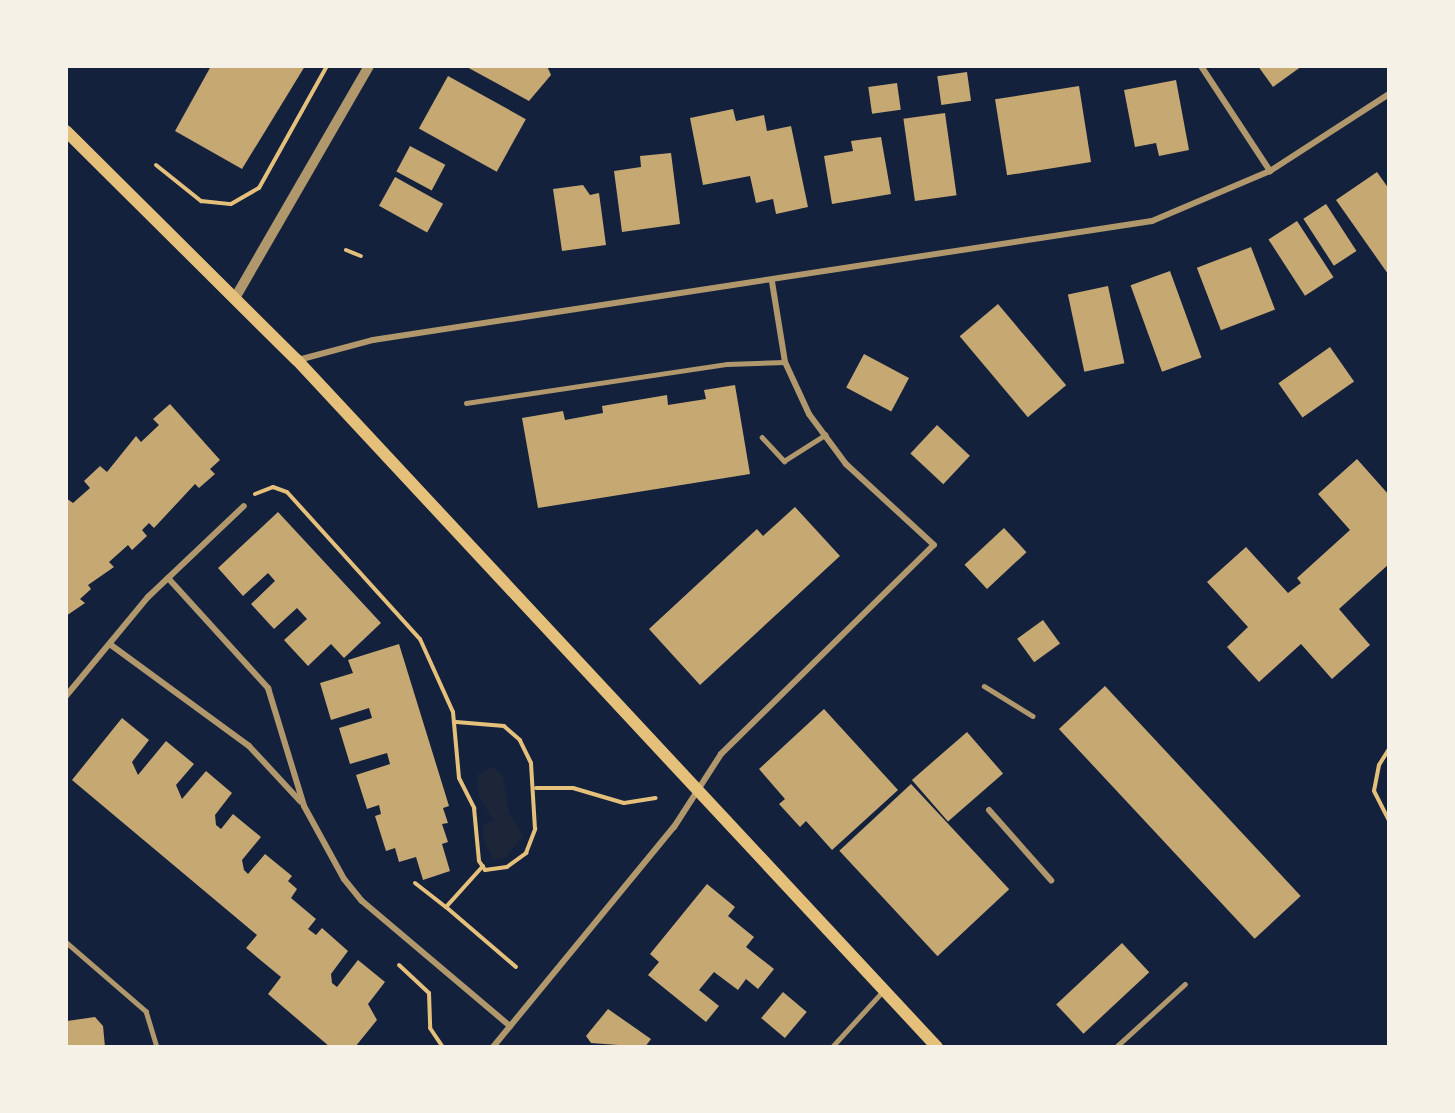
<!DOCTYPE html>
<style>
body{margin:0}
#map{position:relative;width:1455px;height:1113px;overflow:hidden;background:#14213d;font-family:"IBM Plex Sans",sans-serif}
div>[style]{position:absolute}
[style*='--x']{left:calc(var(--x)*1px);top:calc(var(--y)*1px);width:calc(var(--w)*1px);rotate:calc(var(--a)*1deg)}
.green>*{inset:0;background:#1d2539}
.building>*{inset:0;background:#c6a872;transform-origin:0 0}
.path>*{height:4px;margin:-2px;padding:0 2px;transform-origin:2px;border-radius:2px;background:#e5c07b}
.service>*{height:4.5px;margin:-2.25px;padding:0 2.25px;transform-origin:2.25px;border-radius:2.25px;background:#b1986c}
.minor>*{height:6px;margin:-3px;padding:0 3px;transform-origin:3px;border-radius:3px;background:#b1986c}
.tertiary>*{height:10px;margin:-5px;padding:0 5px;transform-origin:5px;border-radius:5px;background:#b1986c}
.secondary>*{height:12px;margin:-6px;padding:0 6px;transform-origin:6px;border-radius:6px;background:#e5c07b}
span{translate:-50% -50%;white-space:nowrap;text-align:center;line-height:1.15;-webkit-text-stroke:4.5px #f6f1e7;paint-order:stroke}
.frame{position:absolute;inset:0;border:68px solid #f6f1e7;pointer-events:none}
</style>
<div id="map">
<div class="green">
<div style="clip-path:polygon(493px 767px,503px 776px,509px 813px,523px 836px,504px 859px,493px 859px,483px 840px,483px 826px,493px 820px,479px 797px,477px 775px)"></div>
</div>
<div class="building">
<div style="clip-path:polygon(211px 66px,305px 66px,242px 169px,175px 131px)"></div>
<div style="clip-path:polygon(465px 66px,547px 66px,551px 75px,529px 101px)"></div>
<div style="clip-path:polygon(1258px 66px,1302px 66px,1273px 87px)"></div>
<div style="left:967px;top:72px;width:29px;height:30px;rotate:82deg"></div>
<div style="left:448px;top:76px;width:89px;height:60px;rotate:29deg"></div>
<div style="clip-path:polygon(1176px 80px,1189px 150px,1159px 156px,1156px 143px,1135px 147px,1124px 90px)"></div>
<div style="left:897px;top:83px;width:27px;height:29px;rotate:82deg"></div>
<div style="left:1079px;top:86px;width:77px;height:85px;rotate:81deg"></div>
<div style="clip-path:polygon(733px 109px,736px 121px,764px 115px,767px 131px,791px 126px,808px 207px,776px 214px,773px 199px,756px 203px,750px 176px,703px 185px,690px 118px)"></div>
<div style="left:945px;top:113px;width:83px;height:42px;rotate:82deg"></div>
<div style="clip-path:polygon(881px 137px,891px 194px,832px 204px,824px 156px,853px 151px,851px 141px)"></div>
<div style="left:410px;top:146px;width:40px;height:29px;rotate:28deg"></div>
<div style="clip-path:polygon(671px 153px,680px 224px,622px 232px,614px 171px,641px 167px,640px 156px)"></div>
<div style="clip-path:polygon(1377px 172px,1389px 189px,1388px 274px,1336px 200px)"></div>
<div style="left:395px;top:177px;width:55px;height:33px;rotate:29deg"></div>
<div style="clip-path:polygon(583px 185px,590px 195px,599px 193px,606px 245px,562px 251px,553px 189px)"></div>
<div style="left:1326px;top:204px;width:56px;height:27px;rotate:57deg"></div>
<div style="left:1297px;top:221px;width:67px;height:34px;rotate:57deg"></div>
<div style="left:1251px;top:247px;width:67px;height:58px;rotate:69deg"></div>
<div style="left:1170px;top:271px;width:92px;height:42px;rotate:70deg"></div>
<div style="left:1108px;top:286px;width:79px;height:41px;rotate:78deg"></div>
<div style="left:998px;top:304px;width:106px;height:50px;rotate:50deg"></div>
<div style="left:1330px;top:347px;width:42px;height:63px;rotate:55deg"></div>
<div style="left:864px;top:354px;width:51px;height:38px;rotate:28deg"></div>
<div style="clip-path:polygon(735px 385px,750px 474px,538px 508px,522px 418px,563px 411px,565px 420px,603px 413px,602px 406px,667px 395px,668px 405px,706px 399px,704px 390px)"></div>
<div style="clip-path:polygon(170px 404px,220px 460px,210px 469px,215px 474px,199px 488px,195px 484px,154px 528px,149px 523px,142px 530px,147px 536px,132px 550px,128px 545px,109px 562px,114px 567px,88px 585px,91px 589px,80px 599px,85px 603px,66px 616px,66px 498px,73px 503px,90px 488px,84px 481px,100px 466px,107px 472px,136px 436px,141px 442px,159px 425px,153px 419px)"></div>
<div style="left:937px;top:425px;width:45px;height:39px;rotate:43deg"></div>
<div style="clip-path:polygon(1357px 459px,1389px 495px,1389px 564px,1339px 609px,1370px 645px,1332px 679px,1301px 644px,1259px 682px,1227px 647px,1248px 627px,1207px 582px,1246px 547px,1288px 593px,1301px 583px,1297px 578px,1350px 530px,1318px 494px)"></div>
<div style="clip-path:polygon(795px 507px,840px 556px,700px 685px,649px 629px,757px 529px,763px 536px)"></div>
<div style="clip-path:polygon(278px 512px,381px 623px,344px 658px,331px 644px,308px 666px,284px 640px,307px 619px,297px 608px,274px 629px,251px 604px,275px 581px,268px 573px,243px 596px,218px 568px)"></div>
<div style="left:1004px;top:528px;width:33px;height:54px;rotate:47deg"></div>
<div style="left:1043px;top:620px;width:29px;height:32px;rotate:54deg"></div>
<div style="clip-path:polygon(399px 644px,449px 806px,443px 808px,448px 823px,442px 824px,448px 842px,442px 844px,450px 871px,423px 880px,416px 857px,399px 862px,395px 848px,386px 851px,375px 816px,381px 814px,379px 805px,367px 809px,356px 775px,390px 764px,387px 753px,350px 764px,339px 728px,372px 718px,369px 708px,331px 720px,320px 683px,353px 673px,348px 660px)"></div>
<div style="left:1105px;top:686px;width:287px;height:63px;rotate:47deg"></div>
<div style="clip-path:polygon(824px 709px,898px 790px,832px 850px,806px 821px,800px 827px,779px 804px,785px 799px,759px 769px)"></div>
<div style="clip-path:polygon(122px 718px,149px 740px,132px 762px,138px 775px,166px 741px,194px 764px,176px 785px,182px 799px,206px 771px,232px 793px,215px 815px,216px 825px,221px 829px,233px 814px,261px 837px,242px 860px,244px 870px,248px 874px,265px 854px,292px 876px,288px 881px,297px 889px,291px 898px,316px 919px,308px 929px,316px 935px,322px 928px,348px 951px,331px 974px,332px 983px,337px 987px,358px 960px,385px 982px,368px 1004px,377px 1020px,355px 1047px,330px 1047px,268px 994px,281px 977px,246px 948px,257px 935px,72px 780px)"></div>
<div style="left:967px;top:732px;width:55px;height:73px;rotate:49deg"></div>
<div style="left:911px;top:784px;width:144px;height:98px;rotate:47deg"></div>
<div style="clip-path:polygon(707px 884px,735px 907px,728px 916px,754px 937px,746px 947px,774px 969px,758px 989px,746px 979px,738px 990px,714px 972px,699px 990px,719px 1006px,706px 1022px,648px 975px,659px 962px,650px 954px)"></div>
<div style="left:1122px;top:943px;width:40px;height:90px;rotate:47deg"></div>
<div style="left:783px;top:992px;width:31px;height:34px;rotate:40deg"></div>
<div style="clip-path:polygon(608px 1009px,651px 1039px,645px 1047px,591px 1043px,586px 1036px)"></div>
<div style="clip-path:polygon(95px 1017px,103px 1026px,105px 1047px,66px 1047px,67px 1021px)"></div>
</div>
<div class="path">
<div style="--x:156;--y:165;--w:58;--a:38.7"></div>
<div style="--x:201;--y:201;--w:30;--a:6"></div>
<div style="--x:231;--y:204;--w:32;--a:-30"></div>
<div style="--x:259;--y:188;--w:140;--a:-60.9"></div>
<div style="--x:346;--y:250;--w:16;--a:22"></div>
<div style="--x:255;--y:494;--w:19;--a:-21"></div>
<div style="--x:273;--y:487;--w:15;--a:20"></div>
<div style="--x:287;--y:492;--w:198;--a:47.9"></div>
<div style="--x:420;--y:639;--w:80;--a:65.7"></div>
<div style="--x:453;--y:712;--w:66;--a:84.8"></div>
<div style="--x:459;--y:778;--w:34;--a:63"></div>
<div style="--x:474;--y:808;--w:53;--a:84.6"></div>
<div style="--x:479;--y:861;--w:11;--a:56"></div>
<div style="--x:485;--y:870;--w:22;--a:-8"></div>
<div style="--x:507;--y:867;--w:24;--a:-36"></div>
<div style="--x:526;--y:853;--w:26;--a:-69"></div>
<div style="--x:535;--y:829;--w:66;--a:-93.5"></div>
<div style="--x:531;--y:763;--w:25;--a:-116"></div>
<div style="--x:520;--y:740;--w:21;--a:-139"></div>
<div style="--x:504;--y:726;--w:48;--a:-175.2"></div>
<div style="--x:1389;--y:749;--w:19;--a:122"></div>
<div style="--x:1379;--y:765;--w:26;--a:101"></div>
<div style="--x:1374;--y:791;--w:34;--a:63"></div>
<div style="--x:536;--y:788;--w:37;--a:0"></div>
<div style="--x:573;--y:788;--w:53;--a:16.4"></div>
<div style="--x:624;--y:803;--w:32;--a:-9"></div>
<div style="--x:483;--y:866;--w:55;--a:132.1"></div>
<div style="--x:446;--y:907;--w:92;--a:40.6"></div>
<div style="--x:415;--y:883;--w:39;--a:38"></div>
<div style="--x:399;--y:965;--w:41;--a:43"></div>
<div style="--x:429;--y:993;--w:35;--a:88"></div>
<div style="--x:430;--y:1028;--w:23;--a:56"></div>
</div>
<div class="service">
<div style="--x:466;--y:403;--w:264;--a:-8.5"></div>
<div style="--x:727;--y:364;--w:58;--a:-2"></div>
<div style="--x:762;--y:437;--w:33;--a:47"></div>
<div style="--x:784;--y:461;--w:49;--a:-32.4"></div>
<div style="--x:984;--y:686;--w:57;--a:31.5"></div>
<div style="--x:66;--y:942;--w:106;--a:40.8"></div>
<div style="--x:146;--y:1011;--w:38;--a:73"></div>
<div style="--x:832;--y:1047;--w:74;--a:-47.7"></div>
<div style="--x:1048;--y:1047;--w:2;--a:0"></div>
<div style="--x:1116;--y:1047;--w:93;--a:-42.4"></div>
</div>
<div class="minor">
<div style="--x:1201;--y:66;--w:126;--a:56.7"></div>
<div style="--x:298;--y:360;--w:78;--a:-14.9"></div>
<div style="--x:373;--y:340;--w:788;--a:-8.69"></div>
<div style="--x:1152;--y:221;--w:128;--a:-23"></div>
<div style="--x:1270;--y:171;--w:142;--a:-32.9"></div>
<div style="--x:168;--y:578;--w:149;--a:47.7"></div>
<div style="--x:268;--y:688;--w:123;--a:73"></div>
<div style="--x:304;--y:806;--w:83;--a:61.3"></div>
<div style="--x:344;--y:879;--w:28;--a:51"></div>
<div style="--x:362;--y:901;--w:194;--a:40.2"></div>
<div style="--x:111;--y:645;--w:171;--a:36.2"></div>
<div style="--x:249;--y:746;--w:76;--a:47.1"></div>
<div style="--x:66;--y:696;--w:129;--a:-50.4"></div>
<div style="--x:148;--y:597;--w:132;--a:-43.5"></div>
<div style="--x:989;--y:810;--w:94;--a:48.5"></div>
<div style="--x:493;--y:1047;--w:285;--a:-50.6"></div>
<div style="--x:674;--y:827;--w:87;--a:-57.2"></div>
<div style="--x:721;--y:754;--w:298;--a:-44.5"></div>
<div style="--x:934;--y:545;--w:120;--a:-137.4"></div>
<div style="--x:846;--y:464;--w:62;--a:-126.5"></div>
<div style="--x:809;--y:414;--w:57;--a:-114.8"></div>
<div style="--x:785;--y:362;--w:81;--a:-99.2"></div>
</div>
<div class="tertiary">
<div style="--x:235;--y:298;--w:268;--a:-60"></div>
</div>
<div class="secondary">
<div style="--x:66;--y:131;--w:325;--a:44.8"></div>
<div style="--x:297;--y:360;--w:939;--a:47.03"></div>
</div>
<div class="frame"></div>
</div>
